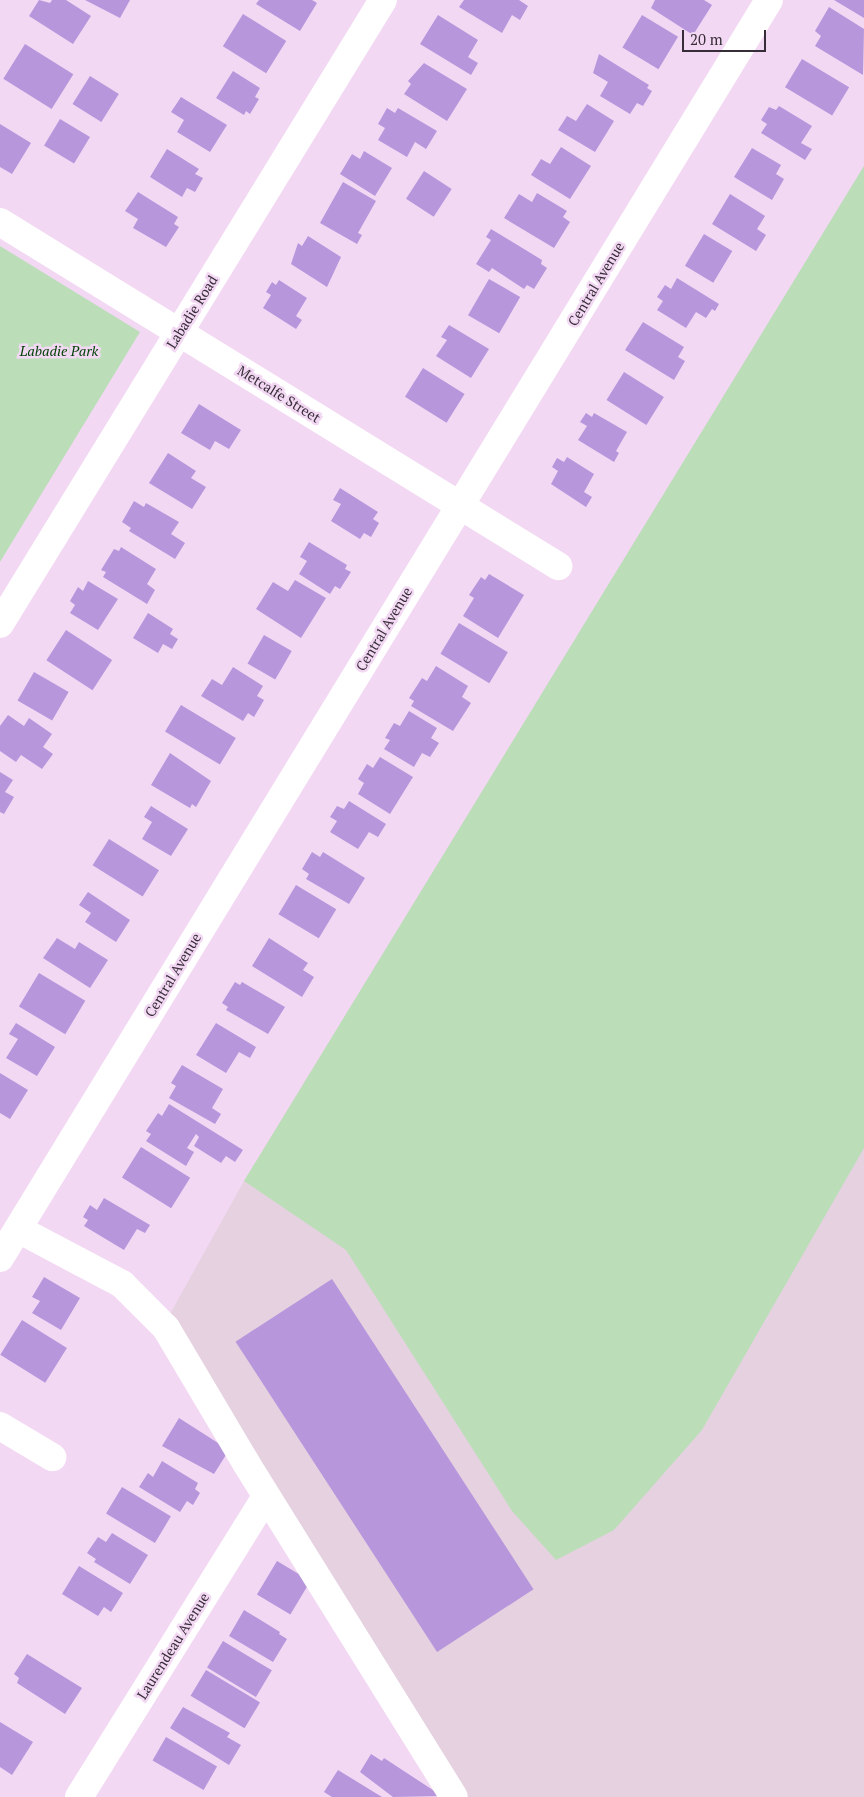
<!DOCTYPE html>
<style>
body{margin:0}
#map{position:relative;width:864px;height:1797px;overflow:hidden;background:#f3d8f4;font-family:"PT Serif",serif}
div>[style]{position:absolute}
[style*='--x']{left:calc(var(--x)*1px);top:calc(var(--y)*1px);width:calc(var(--w)*1px);rotate:calc(var(--a)*1deg)}
.industrial>*{inset:0;background:#e5d1e0}
.green>*{inset:0;background:#bbdeb9}
.building>*{inset:0;background:#b796dc;transform-origin:0 0}
.minor>*{height:28px;margin:-14px;padding:0 14px;transform-origin:14px;border-radius:14px;background:#fff}
span{translate:-50% -50%;white-space:nowrap;text-align:center;line-height:1.15;-webkit-text-stroke:5px #f3d8f4;paint-order:stroke}
.street-label{font-size:14px;color:#372d38}
.park-label{font-size:14px;color:#004104;font-style:italic}
.scale{position:absolute;left:682px;top:30px;width:84px;height:22px;box-sizing:border-box;border:2px solid #372d38;border-top:0;padding-left:6px;font-size:15px;line-height:18px;white-space:nowrap;color:#372d38;-webkit-text-stroke:4px #f3d8f4;paint-order:stroke}
</style>
<div id="map">
<div class="industrial">
<div style="clip-path:polygon(864px 166px,864px 1797px,467px 1797px,165px 1323px,244px 1181px)"></div>
</div>
<div class="green">
<div style="clip-path:polygon(864px 166px,864px 1148px,702px 1430px,614px 1530px,556px 1560px,512px 1511px,346px 1250px,244px 1181px)"></div>
<div style="clip-path:polygon(0 246px,140px 332px,0 562px)"></div>
</div>
<div class="building">
<div style="clip-path:polygon(39px 0,50px 3px,52px 0,66px 0,91px 16px,73px 44px,29px 16px)"></div>
<div style="clip-path:polygon(85px 0,130px 0,120px 18px)"></div>
<div style="clip-path:polygon(259px 0,312px 0,317px 3px,300px 31px,256px 4px)"></div>
<div style="clip-path:polygon(464px 0,519px 0,528px 6px,520px 20px,512px 15px,502px 33px,459px 7px)"></div>
<div style="clip-path:polygon(655px 0,704px 0,712px 5px,693px 35px,651px 8px)"></div>
<div style="clip-path:polygon(834px 0,864px 0,864px 18px)"></div>
<div style="clip-path:polygon(829px 7px,864px 29px,863px 75px,815px 46px,821px 36px,815px 31px)"></div>
<div style="left:243px;top:14px;width:51px;height:38px;rotate:32deg"></div>
<div style="clip-path:polygon(438px 15px,478px 40px,468px 57px,478px 63px,471px 75px,420px 44px)"></div>
<div style="left:642px;top:15px;width:42px;height:38px;rotate:31deg"></div>
<div style="left:25px;top:44px;width:57px;height:41px;rotate:32deg"></div>
<div style="clip-path:polygon(599px 54px,649px 85px,647px 88px,652px 91px,643px 106px,637px 103px,630px 114px,600px 96px,608px 82px,593px 73px)"></div>
<div style="left:802px;top:59px;width:55px;height:33px;rotate:31deg"></div>
<div style="clip-path:polygon(424px 63px,467px 89px,447px 121px,404px 94px,411px 84px,408px 81px)"></div>
<div style="clip-path:polygon(233px 71px,260px 88px,255px 97px,259px 99px,250px 114px,246px 111px,244px 115px,216px 98px)"></div>
<div style="left:90px;top:76px;width:34px;height:33px;rotate:32deg"></div>
<div style="clip-path:polygon(181px 97px,227px 125px,210px 152px,177px 132px,184px 120px,171px 112px)"></div>
<div style="clip-path:polygon(587px 104px,614px 121px,595px 152px,558px 130px,567px 116px,576px 121px)"></div>
<div style="clip-path:polygon(779px 106px,812px 126px,801px 143px,812px 149px,805px 160px,761px 133px,767px 124px,761px 120px,769px 107px,776px 110px)"></div>
<div style="clip-path:polygon(387px 108px,395px 113px,398px 108px,437px 131px,426px 149px,415px 142px,407px 157px,378px 140px,385px 128px,378px 124px)"></div>
<div style="left:60px;top:119px;width:35px;height:31px;rotate:31deg"></div>
<div style="clip-path:polygon(0 124px,31px 143px,12px 174px,0 167px)"></div>
<div style="clip-path:polygon(561px 147px,591px 166px,570px 199px,531px 175px,541px 159px,550px 164px)"></div>
<div style="clip-path:polygon(752px 148px,781px 165px,776px 174px,784px 179px,772px 200px,734px 177px)"></div>
<div style="clip-path:polygon(167px 149px,199px 169px,195px 174px,203px 178px,195px 192px,187px 188px,182px 197px,150px 177px)"></div>
<div style="clip-path:polygon(364px 151px,392px 168px,375px 196px,340px 174px,352px 154px,360px 159px)"></div>
<div style="left:424px;top:171px;width:33px;height:33px;rotate:33deg"></div>
<div style="clip-path:polygon(343px 182px,376px 201px,358px 233px,362px 235px,357px 244px,320px 223px)"></div>
<div style="clip-path:polygon(138px 192px,178px 217px,174px 224px,179px 227px,166px 247px,133px 228px,138px 219px,125px 211px)"></div>
<div style="clip-path:polygon(537px 193px,567px 211px,563px 217px,570px 222px,554px 248px,504px 218px,519px 194px,532px 202px)"></div>
<div style="clip-path:polygon(730px 194px,765px 216px,757px 229px,766px 235px,756px 251px,712px 224px)"></div>
<div style="clip-path:polygon(491px 229px,542px 260px,541px 264px,547px 268px,534px 289px,527px 285px,524px 289px,492px 268px,489px 272px,476px 264px,491px 240px,486px 237px)"></div>
<div style="left:704px;top:234px;width:33px;height:37px;rotate:31deg"></div>
<div style="clip-path:polygon(308px 236px,341px 257px,327px 287px,291px 264px,298px 243px,302px 246px)"></div>
<div style="clip-path:polygon(677px 278px,719px 304px,715px 311px,712px 309px,706px 318px,696px 312px,686px 328px,657px 310px,663px 301px,657px 297px,665px 285px,671px 289px)"></div>
<div style="left:489px;top:279px;width:36px;height:42px;rotate:30deg"></div>
<div style="clip-path:polygon(279px 280px,307px 298px,296px 316px,302px 320px,296px 329px,263px 308px,271px 295px,266px 292px,272px 282px,276px 285px)"></div>
<div style="clip-path:polygon(643px 322px,684px 347px,678px 357px,685px 361px,674px 380px,625px 350px)"></div>
<div style="clip-path:polygon(449px 325px,489px 349px,471px 378px,436px 356px,447px 340px,441px 337px)"></div>
<div style="left:423px;top:368px;width:49px;height:34px;rotate:32deg"></div>
<div style="left:624px;top:372px;width:47px;height:33px;rotate:32deg"></div>
<div style="clip-path:polygon(199px 404px,241px 430px,229px 449px,215px 441px,210px 450px,181px 433px)"></div>
<div style="clip-path:polygon(586px 413px,592px 417px,594px 413px,627px 432px,616px 451px,619px 453px,614px 462px,578px 440px,587px 426px,580px 422px)"></div>
<div style="clip-path:polygon(168px 453px,196px 471px,191px 478px,206px 487px,192px 509px,149px 483px)"></div>
<div style="clip-path:polygon(567px 457px,594px 474px,584px 492px,592px 497px,586px 507px,551px 484px,558px 471px,552px 467px,557px 458px,564px 462px)"></div>
<div style="clip-path:polygon(340px 488px,378px 512px,373px 519px,379px 523px,371px 537px,364px 533px,360px 539px,331px 521px,341px 504px,333px 500px)"></div>
<div style="clip-path:polygon(134px 501px,144px 507px,146px 503px,179px 522px,171px 534px,185px 543px,175px 559px,129px 531px,131px 528px,122px 522px)"></div>
<div style="clip-path:polygon(309px 542px,347px 565px,345px 569px,351px 572px,340px 589px,335px 586px,330px 594px,299px 574px,307px 561px,300px 557px)"></div>
<div style="clip-path:polygon(121px 547px,156px 569px,147px 584px,155px 590px,147px 604px,103px 577px,106px 572px,101px 570px,114px 549px,119px 551px)"></div>
<div style="clip-path:polygon(489px 574px,524px 595px,498px 638px,463px 616px,474px 598px,469px 595px,481px 577px,485px 580px)"></div>
<div style="clip-path:polygon(295px 580px,326px 598px,301px 638px,256px 609px,273px 582px,288px 591px)"></div>
<div style="clip-path:polygon(88px 581px,118px 599px,98px 630px,70px 613px,75px 605px,70px 601px,78px 587px,83px 591px)"></div>
<div style="clip-path:polygon(148px 613px,173px 629px,170px 634px,178px 639px,172px 649px,163px 644px,158px 653px,133px 638px)"></div>
<div style="left:459px;top:623px;width:57px;height:36px;rotate:31deg"></div>
<div style="left:66px;top:630px;width:55px;height:36px;rotate:33deg"></div>
<div style="left:264px;top:635px;width:32px;height:33px;rotate:30deg"></div>
<div style="clip-path:polygon(436px 666px,468px 686px,462px 697px,471px 703px,453px 731px,411px 706px,414px 701px,409px 698px,422px 678px,427px 681px)"></div>
<div style="clip-path:polygon(233px 667px,263px 686px,257px 696px,264px 700px,254px 717px,248px 713px,243px 721px,201px 696px,212px 679px,222px 685px)"></div>
<div style="left:34px;top:672px;width:40px;height:33px;rotate:30deg"></div>
<div style="left:181px;top:705px;width:64px;height:31px;rotate:31deg"></div>
<div style="clip-path:polygon(409px 711px,437px 728px,431px 738px,439px 743px,430px 757px,422px 753px,414px 767px,384px 749px,390px 740px,385px 738px,394px 723px,400px 726px)"></div>
<div style="clip-path:polygon(8px 715px,24px 726px,29px 718px,52px 734px,43px 747px,53px 754px,42px 769px,21px 755px,16px 762px,0 751px,0 726px)"></div>
<div style="clip-path:polygon(170px 753px,211px 781px,196px 807px,192px 804px,190px 808px,151px 785px)"></div>
<div style="clip-path:polygon(380px 757px,413px 777px,390px 814px,358px 794px,364px 783px,358px 779px,367px 764px,373px 768px)"></div>
<div style="clip-path:polygon(0 772px,13px 780px,5px 792px,14px 797px,4px 814px,0 812px)"></div>
<div style="clip-path:polygon(349px 801px,386px 824px,378px 837px,369px 832px,358px 849px,330px 832px,337px 821px,330px 817px,337px 806px,344px 809px)"></div>
<div style="clip-path:polygon(151px 806px,188px 829px,171px 856px,142px 839px,152px 822px,144px 817px)"></div>
<div style="left:109px;top:839px;width:59px;height:31px;rotate:32deg"></div>
<div style="clip-path:polygon(312px 852px,320px 857px,323px 852px,365px 878px,349px 904px,306px 879px,309px 874px,302px 869px)"></div>
<div style="left:296px;top:885px;width:47px;height:34px;rotate:31deg"></div>
<div style="clip-path:polygon(88px 892px,130px 920px,116px 942px,85px 922px,91px 913px,79px 905px)"></div>
<div style="clip-path:polygon(57px 938px,75px 949px,79px 942px,108px 960px,90px 988px,43px 958px)"></div>
<div style="clip-path:polygon(269px 938px,308px 963px,303px 970px,314px 977px,302px 997px,252px 966px)"></div>
<div style="left:39px;top:973px;width:54px;height:39px;rotate:31deg"></div>
<div style="clip-path:polygon(235px 982px,240px 985px,242px 982px,285px 1007px,268px 1034px,226px 1010px,228px 1007px,222px 1003px)"></div>
<div style="clip-path:polygon(16px 1023px,55px 1047px,37px 1076px,6px 1058px,18px 1039px,9px 1034px)"></div>
<div style="clip-path:polygon(216px 1023px,256px 1047px,250px 1058px,239px 1052px,226px 1073px,196px 1055px)"></div>
<div style="clip-path:polygon(182px 1065px,223px 1089px,212px 1108px,221px 1114px,215px 1124px,169px 1098px,176px 1086px,171px 1083px)"></div>
<div style="clip-path:polygon(0 1073px,28px 1090px,10px 1119px,0 1113px)"></div>
<div style="clip-path:polygon(169px 1104px,243px 1150px,235px 1162px,226px 1156px,221px 1163px,194px 1146px,199px 1137px,196px 1134px,187px 1148px,194px 1152px,186px 1166px,146px 1141px,151px 1134px,146px 1131px,158px 1113px,162px 1116px)"></div>
<div style="left:141px;top:1147px;width:58px;height:36px;rotate:32deg"></div>
<div style="clip-path:polygon(104px 1198px,150px 1225px,145px 1233px,137px 1229px,124px 1250px,84px 1226px,88px 1220px,83px 1217px,90px 1205px,97px 1210px)"></div>
<div style="clip-path:polygon(44px 1277px,80px 1298px,61px 1330px,32px 1313px,40px 1301px,32px 1297px)"></div>
<div style="left:332px;top:1279px;width:370px;height:115px;rotate:57deg"></div>
<div style="left:22px;top:1320px;width:53px;height:41px;rotate:32deg"></div>
<div style="clip-path:polygon(179px 1418px,229px 1450px,214px 1474px,162px 1446px)"></div>
<div style="clip-path:polygon(162px 1461px,198px 1483px,195px 1489px,200px 1493px,193px 1505px,187px 1501px,180px 1512px,139px 1487px,148px 1473px,153px 1477px)"></div>
<div style="left:122px;top:1487px;width:57px;height:31px;rotate:31deg"></div>
<div style="clip-path:polygon(112px 1533px,148px 1555px,130px 1584px,94px 1562px,96px 1559px,87px 1553px,98px 1537px,106px 1542px)"></div>
<div style="left:277px;top:1561px;width:39px;height:39px;rotate:31deg"></div>
<div style="clip-path:polygon(79px 1566px,123px 1593px,111px 1612px,104px 1607px,98px 1616px,62px 1594px)"></div>
<div style="clip-path:polygon(244px 1610px,280px 1632px,279px 1634px,287px 1639px,273px 1662px,229px 1636px)"></div>
<div style="left:223px;top:1641px;width:57px;height:31px;rotate:31deg"></div>
<div style="clip-path:polygon(27px 1654px,82px 1688px,65px 1714px,17px 1683px,19px 1678px,14px 1674px)"></div>
<div style="left:206px;top:1670px;width:63px;height:30px;rotate:31deg"></div>
<div style="clip-path:polygon(183px 1707px,230px 1733px,227px 1737px,241px 1745px,229px 1765px,170px 1728px)"></div>
<div style="clip-path:polygon(0 1722px,33px 1742px,12px 1775px,0 1767px)"></div>
<div style="left:166px;top:1737px;width:59px;height:27px;rotate:30deg"></div>
<div style="clip-path:polygon(371px 1754px,382px 1761px,384px 1758px,442px 1796px,393px 1797px,360px 1772px)"></div>
<div style="clip-path:polygon(338px 1770px,382px 1797px,332px 1797px,324px 1792px)"></div>
</div>
<div class="minor">
<div style="--x:0;--y:222;--w:656;--a:31.65"></div>
<div style="--x:0;--y:624;--w:732;--a:-58.46"></div>
<div style="--x:18;--y:1229;--w:118;--a:27.9"></div>
<div style="--x:122;--y:1284;--w:62;--a:45"></div>
<div style="--x:166;--y:1328;--w:157;--a:59.3"></div>
<div style="--x:246;--y:1463;--w:393;--a:58.1"></div>
<div style="--x:0;--y:1258;--w:1474;--a:-58.56"></div>
<div style="--x:0;--y:1426;--w:61;--a:30.8"></div>
<div style="--x:79;--y:1797;--w:354;--a:-58.1"></div>
</div>
<div class="street-label">
<span style="left:596px;top:284px;rotate:-59deg">Central Avenue</span>
<span style="left:192px;top:312px;rotate:-58deg">Labadie Road</span>
<span style="left:279px;top:394px;rotate:32deg">Metcalfe Street</span>
<span style="left:384px;top:629px;rotate:-59deg">Central Avenue</span>
<span style="left:173px;top:975px;rotate:-59deg">Central Avenue</span>
<span style="left:173px;top:1646px;rotate:-58deg">Laurendeau Avenue</span>
</div>
<div class="park-label">
<span style="left:59px;top:351px">Labadie Park</span>
</div>
<div class="scale">20 m</div>
</div>
